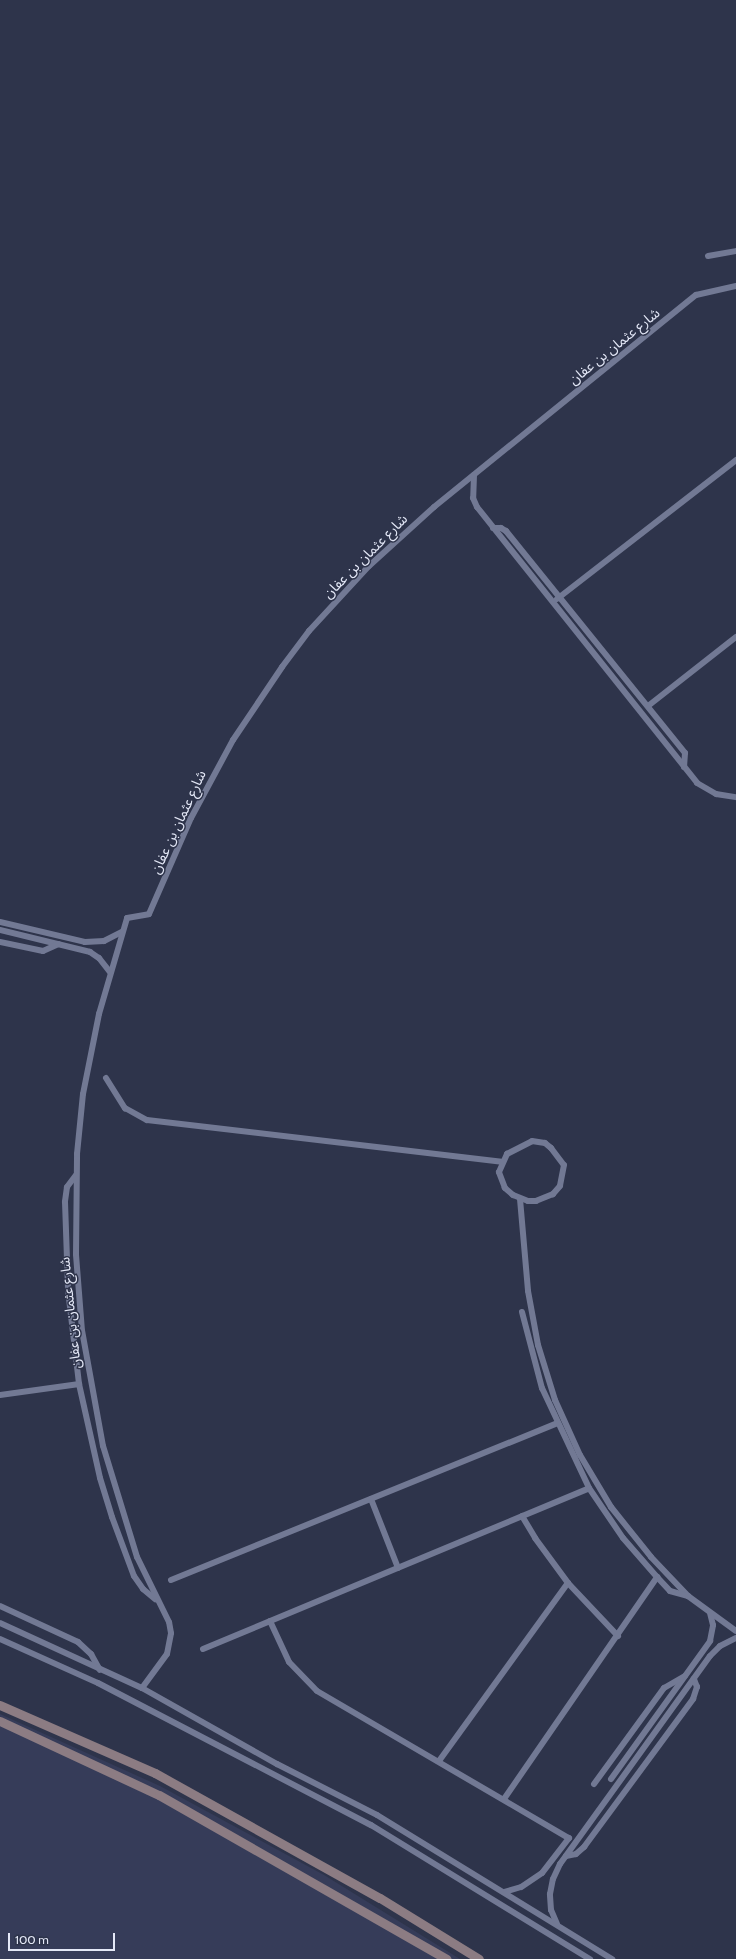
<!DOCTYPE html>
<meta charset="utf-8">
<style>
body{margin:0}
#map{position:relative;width:736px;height:1959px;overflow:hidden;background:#2e344b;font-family:Cabin,"Noto Sans Arabic",sans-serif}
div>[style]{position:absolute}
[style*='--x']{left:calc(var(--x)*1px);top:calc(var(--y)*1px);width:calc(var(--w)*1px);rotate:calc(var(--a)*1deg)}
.built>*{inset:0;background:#363c59}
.street>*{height:6px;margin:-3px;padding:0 3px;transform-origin:3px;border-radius:3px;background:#727994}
.secondary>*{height:9px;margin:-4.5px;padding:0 4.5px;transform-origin:4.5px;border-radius:4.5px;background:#8c7c83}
span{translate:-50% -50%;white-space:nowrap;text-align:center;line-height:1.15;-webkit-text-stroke:3px #2e344b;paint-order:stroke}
.street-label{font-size:14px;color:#e4e8f7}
.scale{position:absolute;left:8px;top:1933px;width:107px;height:18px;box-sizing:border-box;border:2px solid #e4e8f7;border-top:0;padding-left:5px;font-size:12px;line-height:14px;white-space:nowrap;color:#e4e8f7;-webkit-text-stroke:3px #2e344b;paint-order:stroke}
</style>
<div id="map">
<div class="built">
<div style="clip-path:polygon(0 1714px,160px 1786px,324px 1875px,460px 1959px,0 1959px)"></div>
</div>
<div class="street">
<div style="--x:708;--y:256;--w:28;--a:-10"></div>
<div style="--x:474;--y:475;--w:23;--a:92"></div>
<div style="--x:473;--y:498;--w:10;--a:66"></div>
<div style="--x:477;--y:507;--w:353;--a:51.4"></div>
<div style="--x:697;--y:783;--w:22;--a:30"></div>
<div style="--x:716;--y:794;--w:20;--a:9"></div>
<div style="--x:493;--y:528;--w:8;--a:0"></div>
<div style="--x:501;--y:528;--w:6;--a:31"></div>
<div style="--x:506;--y:531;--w:285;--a:51.1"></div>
<div style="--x:685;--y:753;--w:14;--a:94"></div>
<div style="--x:557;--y:599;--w:227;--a:-37.8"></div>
<div style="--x:648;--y:706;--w:112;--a:-38.1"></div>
<div style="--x:0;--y:922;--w:87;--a:13.2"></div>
<div style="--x:85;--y:942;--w:19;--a:-3"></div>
<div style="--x:104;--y:941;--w:20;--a:-27"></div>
<div style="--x:0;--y:930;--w:93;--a:13.7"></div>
<div style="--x:90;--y:952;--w:11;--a:34"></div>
<div style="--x:99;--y:958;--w:18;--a:52"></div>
<div style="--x:0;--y:942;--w:44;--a:11.8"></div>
<div style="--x:43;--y:951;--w:17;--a:-24"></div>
<div style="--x:106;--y:1078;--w:36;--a:58"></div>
<div style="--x:125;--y:1108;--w:25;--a:29"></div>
<div style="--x:147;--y:1120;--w:357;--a:6.7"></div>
<div style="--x:532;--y:1141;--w:13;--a:9"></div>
<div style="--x:545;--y:1143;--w:8;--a:40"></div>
<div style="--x:551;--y:1148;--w:21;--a:53"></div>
<div style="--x:564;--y:1165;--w:21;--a:101"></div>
<div style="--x:560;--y:1186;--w:11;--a:131"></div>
<div style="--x:553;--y:1194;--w:18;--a:158"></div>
<div style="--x:536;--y:1201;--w:8;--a:180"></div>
<div style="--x:528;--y:1201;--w:16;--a:-158"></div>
<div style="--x:513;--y:1195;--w:11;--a:-139"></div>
<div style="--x:505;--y:1188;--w:17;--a:-111"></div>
<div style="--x:499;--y:1172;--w:20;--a:-66"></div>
<div style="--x:507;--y:1154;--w:28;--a:-27"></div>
<div style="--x:76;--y:1175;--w:15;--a:127"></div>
<div style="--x:67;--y:1187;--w:15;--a:98"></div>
<div style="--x:65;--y:1202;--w:88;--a:88"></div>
<div style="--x:68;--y:1290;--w:95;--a:83.3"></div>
<div style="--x:79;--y:1384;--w:96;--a:77.4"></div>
<div style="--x:100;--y:1478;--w:41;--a:72.9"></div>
<div style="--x:112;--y:1517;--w:63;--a:69.6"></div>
<div style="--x:134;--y:1576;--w:16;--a:55"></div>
<div style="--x:143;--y:1589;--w:16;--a:40"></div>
<div style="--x:520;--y:1199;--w:92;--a:85"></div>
<div style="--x:528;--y:1291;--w:55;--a:79.5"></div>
<div style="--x:538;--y:1345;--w:58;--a:72.8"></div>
<div style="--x:555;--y:1400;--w:60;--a:65.6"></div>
<div style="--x:580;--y:1455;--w:61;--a:59.2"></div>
<div style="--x:611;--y:1507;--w:64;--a:51.3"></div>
<div style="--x:651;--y:1557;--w:54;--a:46.5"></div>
<div style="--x:688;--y:1596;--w:59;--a:36.1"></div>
<div style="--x:522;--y:1312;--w:79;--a:75.3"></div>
<div style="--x:542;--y:1388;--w:110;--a:64.8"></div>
<div style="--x:589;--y:1488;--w:60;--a:55.8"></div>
<div style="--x:623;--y:1538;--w:52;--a:48.9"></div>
<div style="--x:657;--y:1577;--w:19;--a:47"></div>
<div style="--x:670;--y:1591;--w:19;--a:16"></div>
<div style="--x:0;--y:1395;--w:80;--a:-7.9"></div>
<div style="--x:371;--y:1499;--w:74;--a:68.6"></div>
<div style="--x:522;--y:1516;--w:26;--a:59"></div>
<div style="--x:535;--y:1538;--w:56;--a:53.7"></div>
<div style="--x:568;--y:1583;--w:73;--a:46.7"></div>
<div style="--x:171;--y:1580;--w:417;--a:-22.1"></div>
<div style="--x:0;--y:1606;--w:86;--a:24.8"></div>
<div style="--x:78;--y:1642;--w:18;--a:43"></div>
<div style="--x:91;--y:1654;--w:18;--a:61"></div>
<div style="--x:270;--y:1621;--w:45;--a:65.1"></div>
<div style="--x:289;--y:1662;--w:40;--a:46"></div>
<div style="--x:317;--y:1691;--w:292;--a:30.3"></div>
<div style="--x:569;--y:1838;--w:44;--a:127.6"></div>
<div style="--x:542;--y:1873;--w:25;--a:146"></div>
<div style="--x:521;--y:1887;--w:17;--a:163"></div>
<div style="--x:0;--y:1623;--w:156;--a:24.6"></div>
<div style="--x:142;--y:1688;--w:155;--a:29.4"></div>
<div style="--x:277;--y:1764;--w:112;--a:27"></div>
<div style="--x:377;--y:1815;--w:276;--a:31.5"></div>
<div style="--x:0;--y:1639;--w:107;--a:24.2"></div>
<div style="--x:98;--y:1683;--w:308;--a:27.5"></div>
<div style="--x:371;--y:1825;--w:257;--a:31.5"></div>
<div style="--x:203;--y:1649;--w:418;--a:-22.6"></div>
<div style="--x:142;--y:1688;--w:42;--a:-53.7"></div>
<div style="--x:167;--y:1654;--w:21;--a:-79"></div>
<div style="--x:171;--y:1633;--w:11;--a:-100"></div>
<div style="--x:169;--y:1622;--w:72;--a:-116.2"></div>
<div style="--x:137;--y:1557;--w:116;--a:-107"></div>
<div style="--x:103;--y:1446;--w:117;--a:-100.3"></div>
<div style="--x:82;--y:1331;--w:77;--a:-94.5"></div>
<div style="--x:76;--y:1254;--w:100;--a:-89.4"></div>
<div style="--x:77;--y:1154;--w:60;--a:-84.3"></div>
<div style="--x:83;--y:1094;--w:82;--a:-78.7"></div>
<div style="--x:99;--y:1014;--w:100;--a:-73.7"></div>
<div style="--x:127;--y:918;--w:22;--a:-10"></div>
<div style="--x:149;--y:914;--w:105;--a:-66.4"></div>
<div style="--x:191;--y:818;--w:89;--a:-61.7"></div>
<div style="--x:233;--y:740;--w:88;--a:-56.1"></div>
<div style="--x:282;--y:667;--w:45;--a:-53.1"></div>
<div style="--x:309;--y:631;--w:88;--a:-47.3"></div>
<div style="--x:369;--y:566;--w:88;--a:-42.2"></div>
<div style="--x:434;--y:507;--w:337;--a:-39"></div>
<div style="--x:696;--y:295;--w:41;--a:-12.7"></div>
<div style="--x:439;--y:1761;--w:220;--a:-54.1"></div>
<div style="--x:611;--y:1779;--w:170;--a:-54.3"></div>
<div style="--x:710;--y:1641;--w:16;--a:-79"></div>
<div style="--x:713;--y:1625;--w:12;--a:-104"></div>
<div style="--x:594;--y:1784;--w:119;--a:-53.9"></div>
<div style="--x:664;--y:1688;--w:24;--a:-30"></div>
<div style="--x:504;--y:1799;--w:270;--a:-55.4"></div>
<div style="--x:566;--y:1856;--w:10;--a:-11"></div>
<div style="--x:576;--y:1854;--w:11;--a:-41"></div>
<div style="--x:584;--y:1847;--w:184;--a:-53.6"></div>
<div style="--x:693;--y:1699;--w:13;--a:-72"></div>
<div style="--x:697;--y:1687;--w:9;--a:-111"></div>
<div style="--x:557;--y:1924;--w:15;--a:-113"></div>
<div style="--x:551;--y:1910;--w:16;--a:-94"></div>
<div style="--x:550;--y:1894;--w:15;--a:-79"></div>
<div style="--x:553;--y:1879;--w:17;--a:-65"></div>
<div style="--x:560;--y:1864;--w:256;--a:-54.2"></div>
<div style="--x:710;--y:1656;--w:14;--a:-45"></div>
<div style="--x:720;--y:1646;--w:18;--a:-27"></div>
</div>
<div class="secondary">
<div style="--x:0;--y:1705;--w:169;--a:23.7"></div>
<div style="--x:155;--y:1773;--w:257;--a:29.1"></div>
<div style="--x:380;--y:1898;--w:116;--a:31.6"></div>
<div style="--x:0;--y:1721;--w:175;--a:25"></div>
<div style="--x:159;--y:1795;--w:331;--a:29.7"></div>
</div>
<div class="street-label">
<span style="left:614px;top:346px;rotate:-39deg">شارع عثمان بن عفان</span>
<span style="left:365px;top:556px;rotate:-45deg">شارع عثمان بن عفان</span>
<span style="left:178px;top:822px;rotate:-65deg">شارع عثمان بن عفان</span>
<span style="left:70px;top:1313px;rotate:-96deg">شارع عثمان بن عفان</span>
</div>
<div class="scale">100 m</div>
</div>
